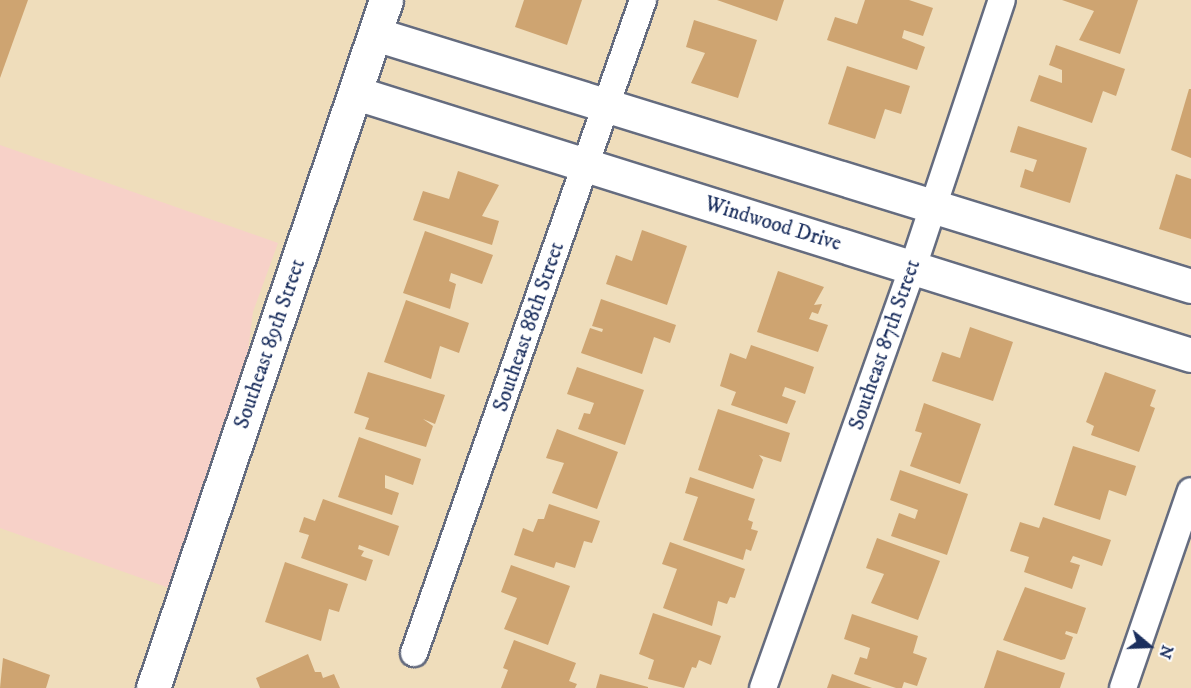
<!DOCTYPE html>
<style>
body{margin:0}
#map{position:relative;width:1191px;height:688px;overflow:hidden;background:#efddbb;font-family:"IM FELL DW Pica",serif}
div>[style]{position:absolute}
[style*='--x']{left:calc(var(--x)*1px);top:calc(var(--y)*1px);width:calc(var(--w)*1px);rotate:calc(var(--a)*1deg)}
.built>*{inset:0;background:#f7d1c8}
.building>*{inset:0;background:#cea471}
.roads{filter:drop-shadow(2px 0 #656c7f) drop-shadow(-2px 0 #656c7f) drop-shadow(0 2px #656c7f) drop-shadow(0 -2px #656c7f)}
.street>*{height:26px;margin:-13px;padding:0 13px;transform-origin:13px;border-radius:13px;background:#fff}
.secondary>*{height:33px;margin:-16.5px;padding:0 16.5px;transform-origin:16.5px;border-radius:16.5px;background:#fff}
span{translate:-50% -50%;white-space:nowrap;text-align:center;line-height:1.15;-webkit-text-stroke:4.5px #fff;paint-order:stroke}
.street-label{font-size:21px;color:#1b2f5e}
.north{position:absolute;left:1119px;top:616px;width:60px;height:60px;-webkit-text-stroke:4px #fff;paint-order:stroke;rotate:109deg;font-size:16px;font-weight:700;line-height:24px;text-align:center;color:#1b2f5e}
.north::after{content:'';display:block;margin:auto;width:21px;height:27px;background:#1b2f5e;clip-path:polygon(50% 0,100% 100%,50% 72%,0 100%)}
</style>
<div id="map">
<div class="built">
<div style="clip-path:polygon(0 145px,278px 243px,253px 312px,245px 374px,172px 589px,0 528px)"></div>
</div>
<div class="building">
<div style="clip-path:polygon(0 0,28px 0,0 78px)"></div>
<div style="clip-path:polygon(524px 0,582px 0,567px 45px,515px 27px)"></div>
<div style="clip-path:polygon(717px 0,784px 0,777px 21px)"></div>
<div style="clip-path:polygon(865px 0,909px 0,933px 8px,923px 36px,904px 30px,902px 38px,925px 47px,917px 70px,827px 40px,835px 17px,857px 24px)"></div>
<div style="clip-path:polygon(1062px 0,1138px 0,1120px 54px,1079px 40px,1094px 11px)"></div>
<div style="clip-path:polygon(694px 20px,757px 40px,738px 98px,691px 83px,705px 53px,686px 47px)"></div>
<div style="clip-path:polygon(1056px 45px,1125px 69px,1116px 96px,1103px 91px,1092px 123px,1030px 101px,1039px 75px,1062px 83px,1062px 70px,1049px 65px)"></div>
<div style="clip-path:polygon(847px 66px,910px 86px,901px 114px,885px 109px,875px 139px,828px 124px)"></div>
<div style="clip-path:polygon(1189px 89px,1191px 89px,1191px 158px,1171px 150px)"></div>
<div style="clip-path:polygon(1018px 126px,1087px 148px,1070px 203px,1020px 187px,1025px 169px,1033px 172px,1037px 160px,1010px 152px)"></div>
<div style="clip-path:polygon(458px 171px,499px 185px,482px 216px,499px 221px,492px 245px,413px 220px,423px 191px,449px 199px)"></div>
<div style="clip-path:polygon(1176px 174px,1191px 179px,1191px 239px,1159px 229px)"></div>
<div style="clip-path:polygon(642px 230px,687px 246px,667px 305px,606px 284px,616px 255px,632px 261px)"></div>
<div style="clip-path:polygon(425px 231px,493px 255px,482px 284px,451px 273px,449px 281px,456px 284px,450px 309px,403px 293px)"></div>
<div style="clip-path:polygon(778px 271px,824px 287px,814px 305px,822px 304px,818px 314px,812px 312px,809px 319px,828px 325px,818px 352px,757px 332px)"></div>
<div style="clip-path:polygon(601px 299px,676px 325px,670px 343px,654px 337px,642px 374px,581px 353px,590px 328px,602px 332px,603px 329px,592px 326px)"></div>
<div style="clip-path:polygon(406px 300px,469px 323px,459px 353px,440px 346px,431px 379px,384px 362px)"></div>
<div style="clip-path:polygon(970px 327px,1013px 342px,993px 401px,932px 381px,942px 352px,960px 358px)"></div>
<div style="clip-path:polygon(751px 345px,814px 367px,805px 394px,785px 387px,782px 396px,796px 401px,787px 424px,731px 405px,736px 392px,720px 386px,730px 353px,746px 359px)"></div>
<div style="clip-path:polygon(577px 367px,644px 390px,625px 445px,578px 429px,584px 413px,590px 414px,594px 403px,567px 394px)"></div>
<div style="clip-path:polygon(368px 372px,445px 395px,435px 424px,423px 419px,433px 426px,426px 447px,365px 429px,369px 418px,354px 413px)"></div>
<div style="clip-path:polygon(1105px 372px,1156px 390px,1150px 406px,1155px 408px,1139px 452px,1091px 435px,1094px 426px,1086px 422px)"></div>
<div style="clip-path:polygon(924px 403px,981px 424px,960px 484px,910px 466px,922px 433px,915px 431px)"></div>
<div style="clip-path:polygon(718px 409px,790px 433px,781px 462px,759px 455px,763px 460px,753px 489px,698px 470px)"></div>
<div style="clip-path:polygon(557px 429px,618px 452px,597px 509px,552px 493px,564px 463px,546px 458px)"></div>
<div style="clip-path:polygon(359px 437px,421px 459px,413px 485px,385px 475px,385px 488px,399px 493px,392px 515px,338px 497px)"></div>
<div style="clip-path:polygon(1073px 446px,1136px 466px,1126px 496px,1109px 490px,1100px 520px,1054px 505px)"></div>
<div style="clip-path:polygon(900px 470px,968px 494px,947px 555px,891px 536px,899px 513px,915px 519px,918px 510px,890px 500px)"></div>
<div style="clip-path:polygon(690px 477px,755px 499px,748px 520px,753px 522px,751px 529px,758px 531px,751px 551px,746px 549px,743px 560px,683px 540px,698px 497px,685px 493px)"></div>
<div style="clip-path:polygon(323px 499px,399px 526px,389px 556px,359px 545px,358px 549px,364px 551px,361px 556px,373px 560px,366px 581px,301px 558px,309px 535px,299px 532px,304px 517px,315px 521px)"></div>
<div style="clip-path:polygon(549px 504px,600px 521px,592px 543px,584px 541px,575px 568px,556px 562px,554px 568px,514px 555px,523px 528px,533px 532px,538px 519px,544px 519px)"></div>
<div style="clip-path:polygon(1043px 517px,1111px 540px,1102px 566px,1073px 556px,1070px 562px,1080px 565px,1072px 589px,1024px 572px,1029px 557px,1010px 551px,1020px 522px,1039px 528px)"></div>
<div style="clip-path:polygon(877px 538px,940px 561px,918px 620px,871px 603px,884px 574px,866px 568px)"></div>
<div style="clip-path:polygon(670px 542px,745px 569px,735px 598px,730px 597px,727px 604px,718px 601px,712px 626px,663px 608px,677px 569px,662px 564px)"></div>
<div style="clip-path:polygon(285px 562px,348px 584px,339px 612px,329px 609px,321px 641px,265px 622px)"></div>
<div style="clip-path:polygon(511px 565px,570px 586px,548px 645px,504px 629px,517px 598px,501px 592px)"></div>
<div style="clip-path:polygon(1025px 587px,1086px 608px,1077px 634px,1066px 631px,1065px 634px,1073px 637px,1065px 659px,1061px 660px,1003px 640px)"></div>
<div style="clip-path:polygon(653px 613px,721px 636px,711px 665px,699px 660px,696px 668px,692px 667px,684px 688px,648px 679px,654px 660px,639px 654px)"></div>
<div style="clip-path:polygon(852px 614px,918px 636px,913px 653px,927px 658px,917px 686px,904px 682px,902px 688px,896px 688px,854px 674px,860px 657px,867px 659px,870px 648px,844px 639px)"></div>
<div style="clip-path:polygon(514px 640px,576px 663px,569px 681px,577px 684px,575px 688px,501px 688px,508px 670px,503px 668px)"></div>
<div style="clip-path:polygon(997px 650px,1065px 673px,1060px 688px,984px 688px)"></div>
<div style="clip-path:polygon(308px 654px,315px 672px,321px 672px,323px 678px,334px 674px,340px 688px,260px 688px,256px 678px)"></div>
<div style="clip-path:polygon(3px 658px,50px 675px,46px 688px,0 688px)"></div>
<div style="clip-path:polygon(600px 674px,648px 687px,648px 688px,596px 688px)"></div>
<div style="clip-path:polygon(832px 674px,872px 688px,827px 688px)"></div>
</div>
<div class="roads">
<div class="street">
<div style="--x:414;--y:653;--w:692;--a:-70.67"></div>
<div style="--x:763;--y:688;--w:447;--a:-70.4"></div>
<div style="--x:913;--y:267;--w:281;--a:-71.6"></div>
<div style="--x:1123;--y:688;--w:208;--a:-71"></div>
</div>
<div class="secondary">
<div style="--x:375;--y:34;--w:854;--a:17.16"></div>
<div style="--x:356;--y:93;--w:875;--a:17.42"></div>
<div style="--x:153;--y:688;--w:726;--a:-71.29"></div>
</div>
</div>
<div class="street-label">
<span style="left:773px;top:224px;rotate:17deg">Windwood Drive</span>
<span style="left:529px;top:327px;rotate:-71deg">Southeast 88th Street</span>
<span style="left:270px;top:344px;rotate:-71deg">Southeast 89th Street</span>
<span style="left:885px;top:345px;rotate:-71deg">Southeast 87th Street</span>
</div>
<div class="north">N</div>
</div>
